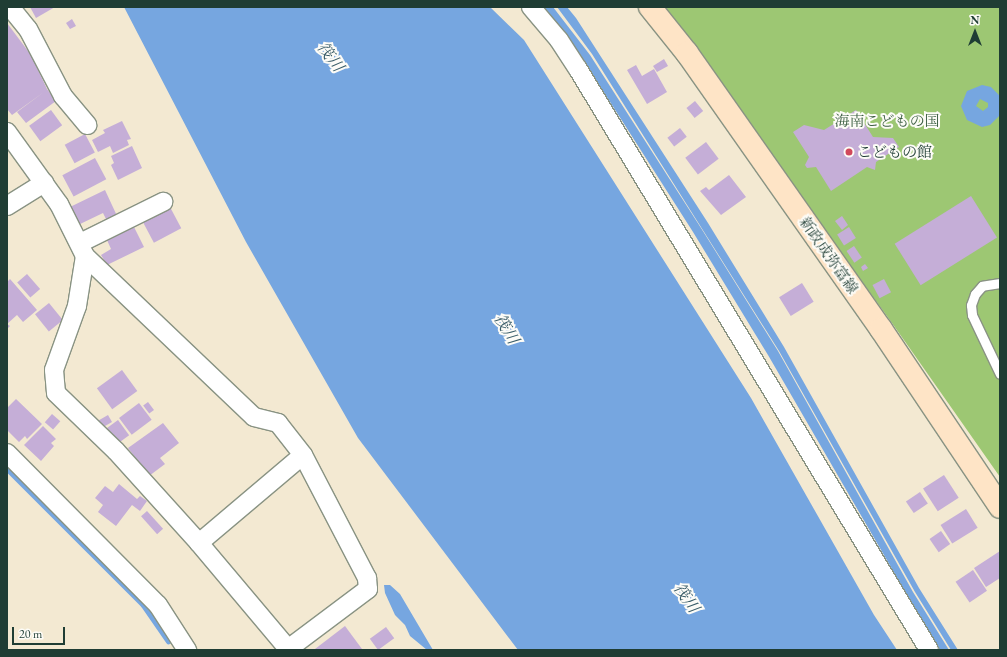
<!DOCTYPE html>
<meta charset="utf-8">
<style>
body{margin:0}
#map{position:relative;width:1007px;height:657px;overflow:hidden;background:#f3e9d2;font-family:"EB Garamond","Noto Serif JP",serif}
div>[style]{position:absolute}
[style*='--x']{left:calc(var(--x)*1px);top:calc(var(--y)*1px);width:calc(var(--w)*1px);rotate:calc(var(--a)*1deg)}
.green>*{inset:0;background:#9dc773}
.water>*{inset:0;background:#76a6e0}
.stream>*{height:5.5px;margin:-2.75px;padding:0 2.75px;transform-origin:2.75px;border-radius:2.75px;background:#76a6e0}
.building>*{inset:0;background:#c5aed7;transform-origin:0 0}
.roads{filter:drop-shadow(1px 0 #899383) drop-shadow(-1px 0 #899383) drop-shadow(0 1px #899383) drop-shadow(0 -1px #899383)}
.service>*{height:9px;margin:-4.5px;padding:0 4.5px;transform-origin:4.5px;border-radius:4.5px;background:#fff}
.minor>*{height:18px;margin:-9px;padding:0 9px;transform-origin:9px;border-radius:9px;background:#fff}
.secondary>*{height:22px;margin:-11px;padding:0 11px;transform-origin:11px;border-radius:11px;background:#fee4c6}
.dots>*{width:11px;height:11px;translate:-50% -50%;box-sizing:border-box;border:2px solid #fdfcf7;border-radius:50%}
span{translate:-50% -50%;white-space:nowrap;text-align:center;line-height:1.15;-webkit-text-stroke:4px #fdfcf7;paint-order:stroke}
.park-label{font-size:15px;color:#3e6044}
.poi-label{font-size:15px;color:#1f3d34}
.left{translate:0 -50%;text-align:left}
.street-label{font-size:15px;color:#1f3d34}
.water-label{font-size:16px;color:#395c68;font-style:italic}
.frame{position:absolute;inset:0;border:8px solid #1f3d34;pointer-events:none}
.north{position:absolute;left:955px;top:12px;width:40px;height:40px;-webkit-text-stroke:3px #fdfcf7;paint-order:stroke;rotate:0deg;font-size:11px;font-weight:700;line-height:16px;text-align:center;color:#1f3d34}
.north::after{content:'';display:block;margin:auto;width:14px;height:18px;background:#1f3d34;clip-path:polygon(50% 0,100% 100%,50% 72%,0 100%)}
.scale{position:absolute;left:12px;top:627px;width:53px;height:18px;box-sizing:border-box;border:2px solid #1f3d34;border-top:0;padding-left:5px;font-size:12px;line-height:14px;white-space:nowrap;color:#1f3d34;-webkit-text-stroke:3px #fdfcf7;paint-order:stroke}
</style>
<div id="map">
<div class="green">
<div style="clip-path:polygon(663px 7px,1000px 7px,1000px 477px,892px 323px)"></div>
</div>
<div class="water">
<div style="clip-path:polygon(124px 7px,490px 7px,524px 40px,751px 398px,874px 615px,897px 650px,518px 650px,358px 438px,246px 242px)"></div>
<div style="clip-path:polygon(543px 7px,553px 7px,590px 55px,701px 228px,778px 351px,913px 592px,949px 650px,939px 650px,768px 355px,693px 232px,582px 58px)"></div>
<div style="clip-path:polygon(557px 7px,567px 7px,576px 18px,708px 223px,784px 347px,919px 588px,958px 650px,951px 650px,915px 592px,779px 351px,592px 54px)"></div>
<div style="clip-path:polygon(evenodd,982px 85px,991px 87px,1000px 96px,1000px 115px,990px 125px,982px 127px,967px 120px,961px 106px,967px 91px,982px 85px,980px 99px,988px 103px,988px 107px,983px 111px,976px 106px,980px 99px)"></div>
<div style="clip-path:polygon(384px 585px,390px 585px,400px 594px,433px 650px,427px 650px,410px 636px,405px 625px,395px 615px,385px 593px)"></div>
</div>
<div class="stream">
<div style="--x:7;--y:468;--w:194;--a:45"></div>
<div style="--x:144;--y:605;--w:44;--a:55.2"></div>
</div>
<div class="building">
<div style="clip-path:polygon(30px 7px,55px 7px,36px 18px)"></div>
<div style="clip-path:polygon(72px 19px,76px 26px,70px 29px,66px 23px)"></div>
<div style="clip-path:polygon(7px 23px,31px 55px,47px 89px,56px 101px,26px 123px,17px 112px,44px 92px,12px 115px,7px 109px)"></div>
<div style="clip-path:polygon(664px 59px,668px 66px,657px 72px,653px 66px)"></div>
<div style="clip-path:polygon(636px 65px,642px 76px,654px 69px,667px 92px,647px 104px,627px 70px)"></div>
<div style="left:695px;top:101px;width:13px;height:11px;rotate:51deg"></div>
<div style="left:51px;top:110px;width:19px;height:27px;rotate:54deg"></div>
<div style="clip-path:polygon(856px 110px,873px 137px,893px 138px,899px 147px,876px 162px,875px 170px,867px 167px,831px 191px,816px 167px,807px 168px,805px 165px,809px 157px,793px 132px,804px 125px,824px 130px)"></div>
<div style="clip-path:polygon(122px 121px,131px 139px,127px 140px,129px 145px,113px 153px,110px 146px,98px 152px,92px 140px,105px 133px,103px 130px)"></div>
<div style="left:680px;top:128px;width:11px;height:16px;rotate:52deg"></div>
<div style="left:85px;top:134px;width:21px;height:23px;rotate:62deg"></div>
<div style="left:706px;top:142px;width:21px;height:26px;rotate:53deg"></div>
<div style="clip-path:polygon(132px 146px,142px 168px,118px 180px,111px 165px,114px 163px,111px 156px)"></div>
<div style="left:95px;top:158px;width:24px;height:37px;rotate:62deg"></div>
<div style="clip-path:polygon(729px 175px,746px 197px,721px 215px,700px 191px,706px 187px,709px 190px)"></div>
<div style="clip-path:polygon(105px 190px,118px 218px,108px 223px,103px 213px,78px 225px,70px 207px)"></div>
<div style="left:971px;top:196px;width:49px;height:90px;rotate:58deg"></div>
<div style="left:170px;top:207px;width:24px;height:31px;rotate:62deg"></div>
<div style="clip-path:polygon(842px 216px,848px 225px,842px 230px,835px 221px)"></div>
<div style="clip-path:polygon(134px 227px,144px 247px,107px 265px,101px 255px,111px 249px,107px 240px)"></div>
<div style="left:849px;top:227px;width:13px;height:14px;rotate:58deg"></div>
<div style="left:854px;top:246px;width:14px;height:9px;rotate:56deg"></div>
<div style="clip-path:polygon(865px 264px,868px 268px,863px 271px,861px 267px)"></div>
<div style="left:27px;top:274px;width:20px;height:13px;rotate:49deg"></div>
<div style="clip-path:polygon(10px 279px,37px 310px,23px 322px,17px 315px,7px 324px,10px 326px,7px 329px,7px 282px)"></div>
<div style="left:884px;top:279px;width:15px;height:13px;rotate:62deg"></div>
<div style="left:802px;top:283px;width:22px;height:27px;rotate:58deg"></div>
<div style="left:49px;top:303px;width:22px;height:18px;rotate:51deg"></div>
<div style="left:122px;top:370px;width:26px;height:31px;rotate:54deg"></div>
<div style="clip-path:polygon(16px 399px,42px 424px,27px 439px,25px 436px,19px 442px,7px 430px,7px 408px)"></div>
<div style="left:148px;top:402px;width:10px;height:6px;rotate:53deg"></div>
<div style="left:139px;top:403px;width:21px;height:25px;rotate:53deg"></div>
<div style="left:52px;top:414px;width:11px;height:11px;rotate:41deg"></div>
<div style="left:108px;top:415px;width:8px;height:12px;rotate:60deg"></div>
<div style="left:118px;top:420px;width:19px;height:17px;rotate:54deg"></div>
<div style="clip-path:polygon(163px 423px,179px 443px,160px 458px,165px 464px,149px 476px,128px 448px)"></div>
<div style="clip-path:polygon(43px 426px,56px 439px,51px 443px,54px 446px,41px 461px,24px 445px)"></div>
<div style="left:944px;top:475px;width:27px;height:25px;rotate:57deg"></div>
<div style="clip-path:polygon(119px 484px,137px 499px,140px 496px,147px 501px,140px 511px,132px 505px,116px 526px,98px 512px,103px 505px,95px 498px,105px 486px,113px 492px)"></div>
<div style="left:920px;top:492px;width:14px;height:17px;rotate:56deg"></div>
<div style="left:966px;top:509px;width:22px;height:30px;rotate:58deg"></div>
<div style="left:147px;top:511px;width:24px;height:8px;rotate:48deg"></div>
<div style="left:941px;top:531px;width:16px;height:14px;rotate:55deg"></div>
<div style="clip-path:polygon(1000px 551px,1000px 578px,986px 587px,974px 568px)"></div>
<div style="left:973px;top:570px;width:25px;height:21px;rotate:56deg"></div>
<div style="clip-path:polygon(345px 626px,362px 649px,315px 650px,315px 649px)"></div>
<div style="left:386px;top:627px;width:14px;height:20px;rotate:54deg"></div>
</div>
<div class="roads">
<div class="service">
<div style="--x:1000;--y:283;--w:18;--a:171"></div>
<div style="--x:982;--y:286;--w:11;--a:131"></div>
<div style="--x:975;--y:294;--w:12;--a:110"></div>
<div style="--x:971;--y:305;--w:10;--a:84"></div>
<div style="--x:972;--y:315;--w:65;--a:64.6"></div>
</div>
<div class="minor">
<div style="--x:10;--y:7;--w:28;--a:51"></div>
<div style="--x:28;--y:29;--w:76;--a:62.4"></div>
<div style="--x:63;--y:96;--w:38;--a:50"></div>
<div style="--x:531;--y:7;--w:43;--a:49.7"></div>
<div style="--x:559;--y:40;--w:35;--a:57"></div>
<div style="--x:578;--y:69;--w:679;--a:58.86"></div>
<div style="--x:7;--y:132;--w:89;--a:54.2"></div>
<div style="--x:59;--y:204;--w:58;--a:63.4"></div>
<div style="--x:85;--y:256;--w:233;--a:43.6"></div>
<div style="--x:254;--y:417;--w:25;--a:14"></div>
<div style="--x:278;--y:423;--w:41;--a:52"></div>
<div style="--x:303;--y:455;--w:139;--a:62.5"></div>
<div style="--x:367;--y:578;--w:11;--a:85"></div>
<div style="--x:368;--y:589;--w:100;--a:143.1"></div>
<div style="--x:7;--y:206;--w:44;--a:-31.9"></div>
<div style="--x:80;--y:243;--w:93;--a:-26.3"></div>
<div style="--x:85;--y:256;--w:51;--a:99.1"></div>
<div style="--x:77;--y:306;--w:68;--a:109.8"></div>
<div style="--x:54;--y:370;--w:23;--a:85"></div>
<div style="--x:56;--y:393;--w:83;--a:44"></div>
<div style="--x:116;--y:451;--w:124;--a:47.9"></div>
<div style="--x:199;--y:543;--w:140;--a:49.9"></div>
<div style="--x:7;--y:453;--w:214;--a:45.2"></div>
<div style="--x:158;--y:605;--w:54;--a:57.2"></div>
<div style="--x:199;--y:543;--w:136;--a:-40.2"></div>
</div>
<div class="secondary">
<div style="--x:650;--y:7;--w:59;--a:51.2"></div>
<div style="--x:687;--y:53;--w:337;--a:54.9"></div>
<div style="--x:881;--y:329;--w:214;--a:56.2"></div>
</div>
</div>
<div class="dots">
<div style="left:849px;top:152px;background:#d1495b"></div>
</div>
<div class="park-label">
<span style="left:887px;top:121px">海南こどもの国</span>
</div>
<div class="poi-label">
<span class="left" style="left:857px;top:152px">こどもの館</span>
</div>
<div class="street-label">
<span style="left:829px;top:255px;rotate:55deg">新政成弥富線</span>
</div>
<div class="water-label">
<span style="left:330px;top:57px;rotate:53deg">筏川</span>
<span style="left:506px;top:329px;rotate:59deg">筏川</span>
<span style="left:686px;top:598px;rotate:55deg">筏川</span>
</div>
<div class="frame"></div>
<div class="north">N</div>
<div class="scale">20 m</div>
</div>
